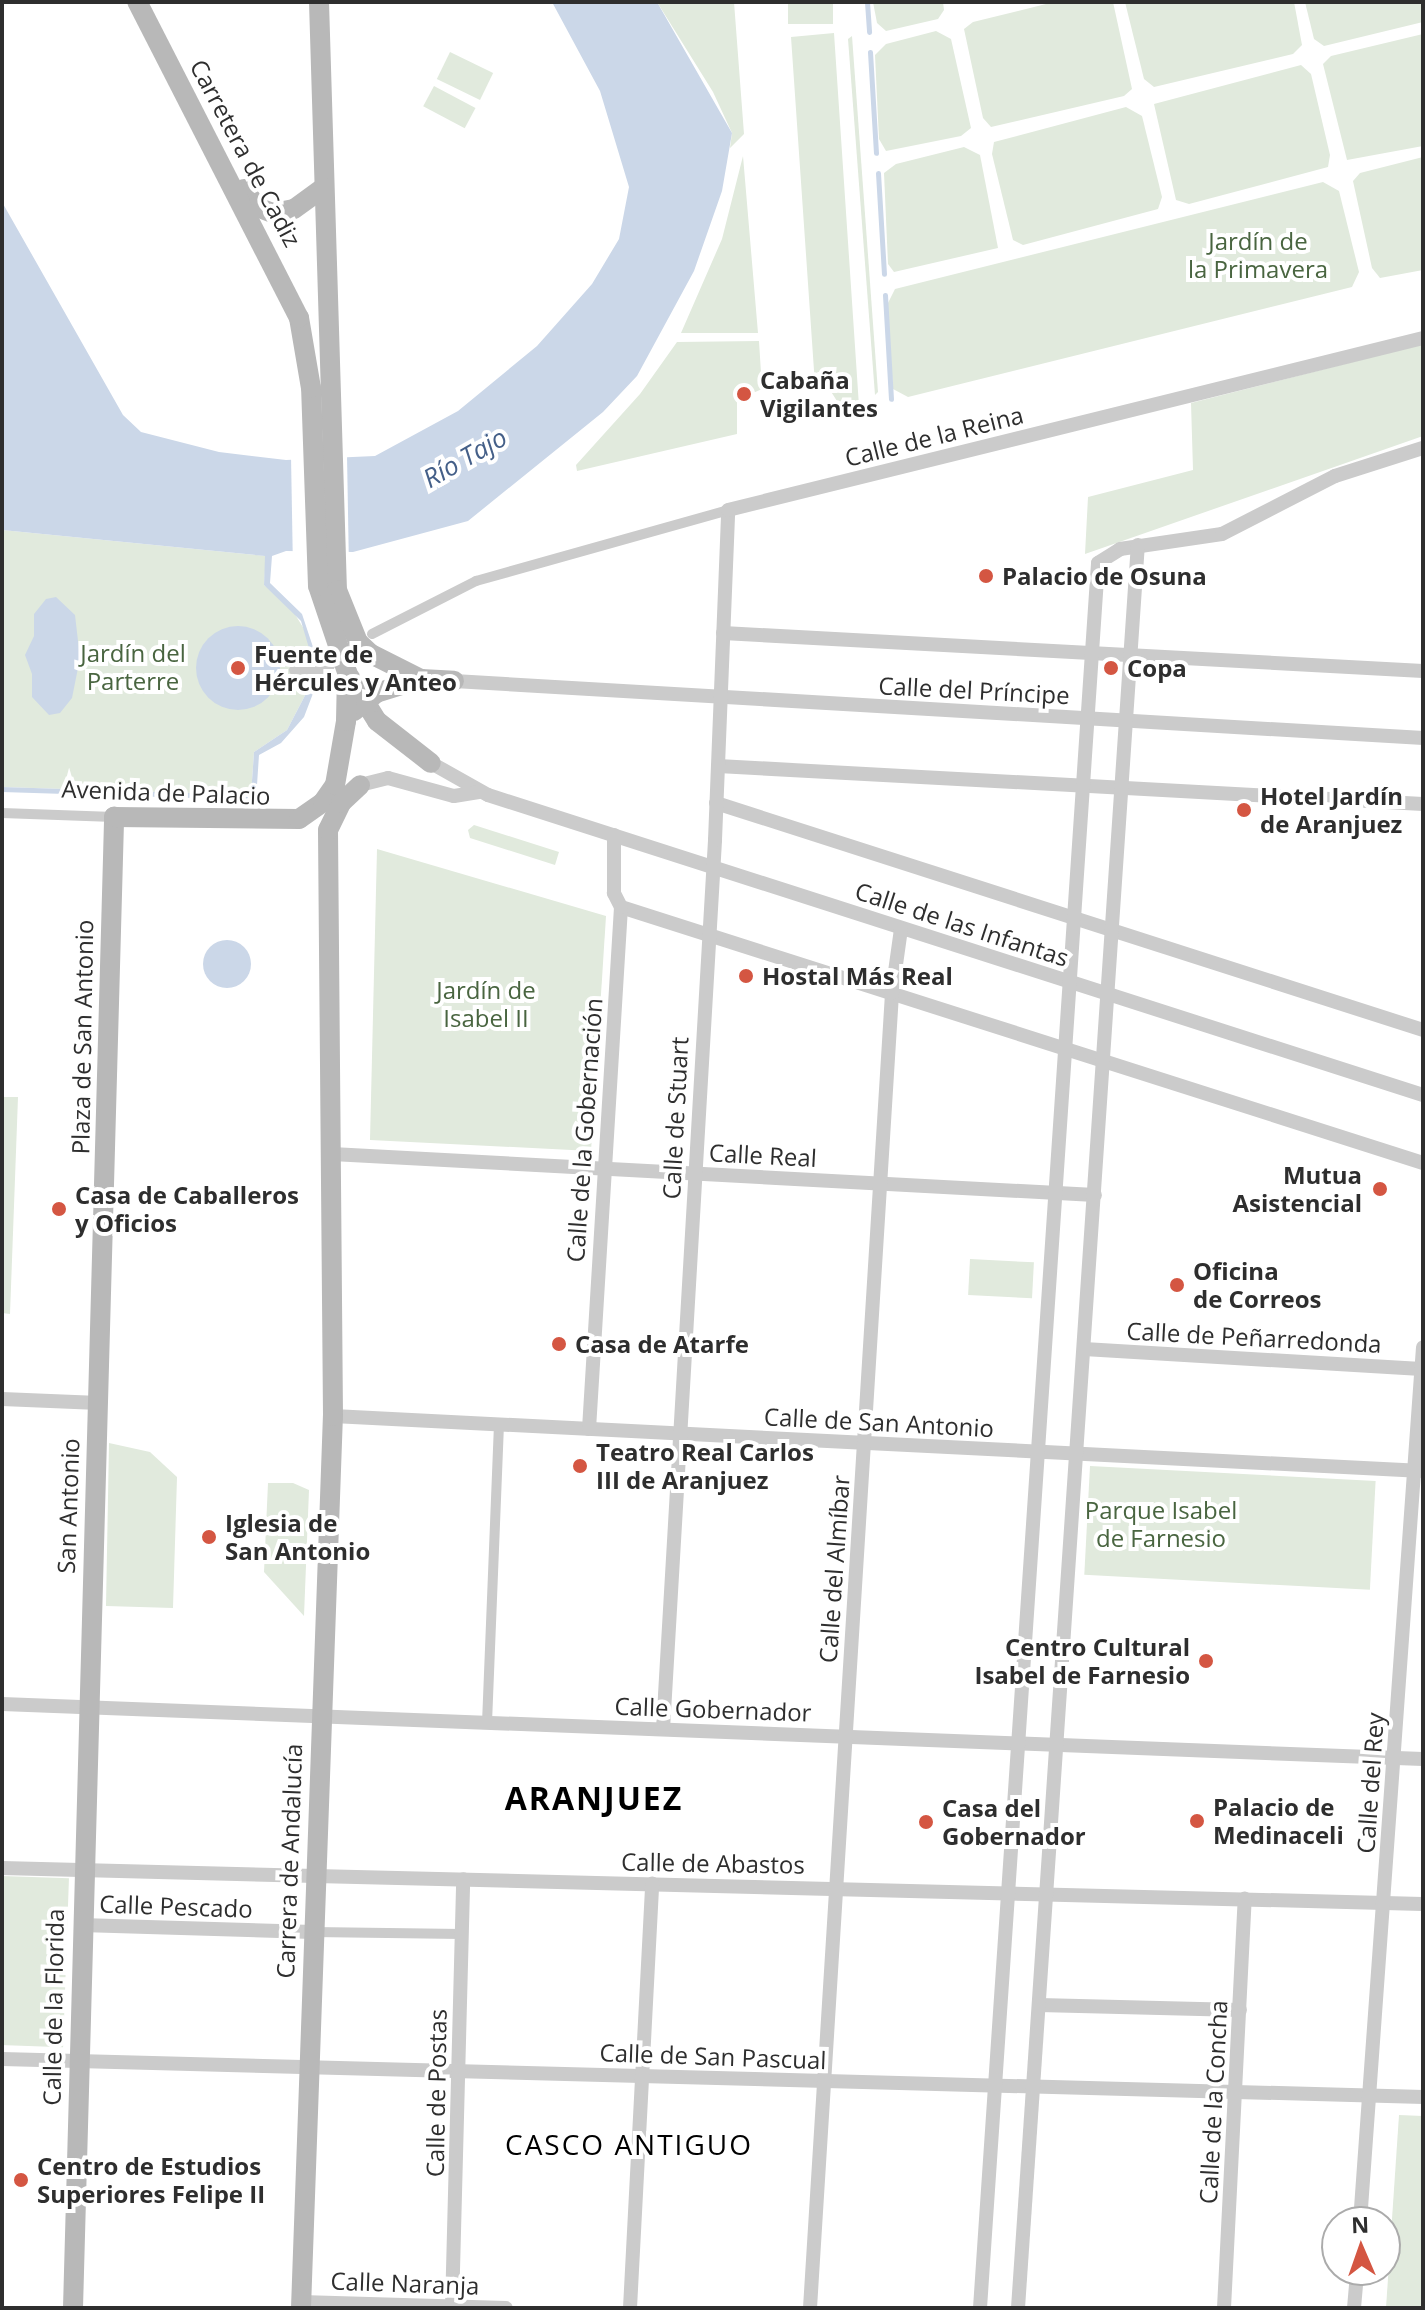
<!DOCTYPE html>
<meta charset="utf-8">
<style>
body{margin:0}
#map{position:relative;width:1425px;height:2310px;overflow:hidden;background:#fff;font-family:"Open Sans",sans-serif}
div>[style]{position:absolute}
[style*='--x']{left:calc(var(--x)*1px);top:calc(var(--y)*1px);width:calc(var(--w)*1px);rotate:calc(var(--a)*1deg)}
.green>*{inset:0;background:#e1eadd;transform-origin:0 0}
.water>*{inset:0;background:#cbd7e8}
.round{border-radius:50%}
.pier>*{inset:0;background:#fff;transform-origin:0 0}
.stream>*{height:5px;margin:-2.5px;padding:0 2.5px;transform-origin:2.5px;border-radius:2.5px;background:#cbd7e8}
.pedestrian>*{height:10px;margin:-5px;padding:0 5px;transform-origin:5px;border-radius:5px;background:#cbcbcb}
.minor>*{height:14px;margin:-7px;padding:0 7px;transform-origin:7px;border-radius:7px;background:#cbcbcb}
.secondary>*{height:20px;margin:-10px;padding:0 10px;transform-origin:10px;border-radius:10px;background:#b8b8b8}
.dots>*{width:22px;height:22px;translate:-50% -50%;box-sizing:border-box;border:4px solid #fff;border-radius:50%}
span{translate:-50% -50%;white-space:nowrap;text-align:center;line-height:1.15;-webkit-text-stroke:8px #fff;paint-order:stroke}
.street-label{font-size:24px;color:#2e2e2e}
.park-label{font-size:24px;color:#496540}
.poi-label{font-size:24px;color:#2e2e2e;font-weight:700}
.left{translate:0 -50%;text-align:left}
.right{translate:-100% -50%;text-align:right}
.water-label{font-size:26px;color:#445f88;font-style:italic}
.quarter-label{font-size:28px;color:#000;letter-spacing:2px}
.district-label{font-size:32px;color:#000;font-weight:700;letter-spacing:2px}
.frame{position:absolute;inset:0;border:4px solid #2e2e2e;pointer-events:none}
.north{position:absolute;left:1321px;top:2206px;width:80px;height:80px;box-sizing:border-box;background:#fff;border:2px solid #ababab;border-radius:50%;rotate:358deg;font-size:22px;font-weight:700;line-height:32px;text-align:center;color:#2e2e2e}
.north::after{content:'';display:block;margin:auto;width:28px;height:36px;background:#d45642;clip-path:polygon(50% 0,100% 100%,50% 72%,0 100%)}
</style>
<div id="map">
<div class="green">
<div style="clip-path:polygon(657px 2px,734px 2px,744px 134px,730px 148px,732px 133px,713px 92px)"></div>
<div style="left:788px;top:2px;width:45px;height:22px"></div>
<div style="clip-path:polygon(873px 2px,943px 2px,944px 10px,938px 19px,886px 31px,877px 23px)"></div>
<div style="clip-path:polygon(1054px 2px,1113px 2px,1132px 89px,1124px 96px,991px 127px,983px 118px,964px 29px,973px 22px)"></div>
<div style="clip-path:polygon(1125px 2px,1294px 2px,1302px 45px,1293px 54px,1154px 87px,1144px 79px)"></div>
<div style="clip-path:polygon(1305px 2px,1423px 2px,1423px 22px,1324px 46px,1314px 39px)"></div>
<div style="clip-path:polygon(936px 31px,951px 39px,971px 128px,961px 136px,886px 151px,879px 139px,875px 55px,886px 44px)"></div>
<div style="clip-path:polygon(834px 33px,859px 406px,842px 409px,830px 390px,815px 385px,791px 37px)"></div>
<div style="clip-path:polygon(1423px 34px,1423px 146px,1347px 160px,1323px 64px,1331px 56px)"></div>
<div style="clip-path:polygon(852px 36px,878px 392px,875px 395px,848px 39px)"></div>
<div style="left:450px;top:52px;width:48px;height:30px;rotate:26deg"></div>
<div style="clip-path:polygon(1301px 65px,1311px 74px,1330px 155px,1328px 167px,1189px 204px,1176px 200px,1154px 104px)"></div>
<div style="left:434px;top:86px;width:47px;height:23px;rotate:28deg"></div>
<div style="clip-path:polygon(1126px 107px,1142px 116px,1162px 197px,1158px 209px,1023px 245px,1013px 240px,992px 154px,994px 142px)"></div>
<div style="clip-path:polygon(964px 147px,980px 155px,998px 248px,894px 272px,888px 264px,884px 173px,896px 164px)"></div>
<div style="clip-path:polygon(743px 156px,758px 333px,681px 333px,722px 239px)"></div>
<div style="clip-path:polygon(1423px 157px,1423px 270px,1380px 278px,1372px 268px,1353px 181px,1360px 173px)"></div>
<div style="clip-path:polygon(1323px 182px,1339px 191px,1359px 272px,1352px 287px,908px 397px,893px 389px,887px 305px,895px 289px)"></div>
<div style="clip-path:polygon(759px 341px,762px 389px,753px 393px,746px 386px,737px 389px,737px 434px,577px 471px,576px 465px,640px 394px,677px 342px)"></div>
<div style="clip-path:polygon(1423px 344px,1423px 436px,1085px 554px,1088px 497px,1193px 470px,1191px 403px)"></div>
<div style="clip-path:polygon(2px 530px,266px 556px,264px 585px,288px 603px,309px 637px,312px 682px,287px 730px,254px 752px,251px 795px,2px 787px)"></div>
<div style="clip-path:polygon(474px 825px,559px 852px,555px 865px,470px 838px,468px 830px)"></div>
<div style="clip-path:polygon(377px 849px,606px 916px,591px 1151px,370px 1140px)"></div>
<div style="clip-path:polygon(2px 1097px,18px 1097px,10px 1314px,2px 1313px)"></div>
<div style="left:970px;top:1259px;width:64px;height:36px;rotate:3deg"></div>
<div style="clip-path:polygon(109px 1443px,150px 1452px,177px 1477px,173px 1608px,106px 1606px)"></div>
<div style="left:1090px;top:1466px;width:286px;height:109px;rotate:3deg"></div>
<div style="clip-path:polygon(268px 1483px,293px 1483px,309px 1490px,304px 1616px,264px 1572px)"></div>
<div style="left:2px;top:1876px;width:67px;height:169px;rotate:2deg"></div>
<div style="clip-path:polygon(1399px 2115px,1423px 2116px,1423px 2308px,1386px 2308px)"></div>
</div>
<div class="water">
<div style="clip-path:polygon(552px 2px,657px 2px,732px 133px,722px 191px,694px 271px,637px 376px,603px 412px,468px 521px,353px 552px,286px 551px,272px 556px,270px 583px,302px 614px,318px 662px,313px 662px,301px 621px,264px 585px,265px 556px,2px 530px,2px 202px,123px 415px,141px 432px,219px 452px,286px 460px,375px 456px,458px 411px,537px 346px,592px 284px,619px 239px,629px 187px,600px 91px)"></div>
<div style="clip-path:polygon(56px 597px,75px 615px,80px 658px,72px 698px,60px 713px,49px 715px,32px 697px,32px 674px,25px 655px,34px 636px,34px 614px,46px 599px)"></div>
<div class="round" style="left:196px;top:626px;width:84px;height:84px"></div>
<div style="clip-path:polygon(312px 682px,317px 683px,304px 717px,281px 743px,259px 755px,256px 800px,2px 792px,2px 787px,251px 795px,254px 752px,287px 730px)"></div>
<div class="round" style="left:203px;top:940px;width:48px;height:48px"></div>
</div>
<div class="pier">
<div style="left:347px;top:455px;width:97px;height:56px;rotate:89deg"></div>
</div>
<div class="stream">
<div style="--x:867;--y:2;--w:30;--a:86"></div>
<div style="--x:870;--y:52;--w:101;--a:86.6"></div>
<div style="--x:878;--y:173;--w:101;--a:86.6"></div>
<div style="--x:885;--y:295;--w:104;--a:86.7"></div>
</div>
<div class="pedestrian">
<div style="--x:372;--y:634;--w:117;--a:-27"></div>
<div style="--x:476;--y:581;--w:262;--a:-15.7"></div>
<div style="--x:294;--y:670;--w:34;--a:-2"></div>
<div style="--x:328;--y:669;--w:14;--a:-60"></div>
<div style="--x:2;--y:813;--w:112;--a:2"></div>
<div style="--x:487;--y:1723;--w:298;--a:-87.7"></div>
<div style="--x:313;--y:1932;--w:149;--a:0.8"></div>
</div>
<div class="minor">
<div style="--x:723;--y:633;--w:701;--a:3.11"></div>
<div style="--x:454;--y:681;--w:971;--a:3.37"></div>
<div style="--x:431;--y:763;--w:65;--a:29.3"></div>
<div style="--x:488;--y:795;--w:982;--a:17.79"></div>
<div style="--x:718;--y:766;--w:706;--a:3.09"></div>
<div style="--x:360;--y:785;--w:29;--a:-14"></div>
<div style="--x:388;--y:778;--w:68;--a:15.3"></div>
<div style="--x:454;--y:796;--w:25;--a:-9"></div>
<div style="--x:716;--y:803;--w:743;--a:17.8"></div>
<div style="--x:621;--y:907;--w:842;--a:17.7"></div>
<div style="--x:332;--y:1154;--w:764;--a:3.08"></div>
<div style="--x:1084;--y:1349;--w:338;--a:3.4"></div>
<div style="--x:2;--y:1399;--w:97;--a:2.4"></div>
<div style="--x:333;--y:1416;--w:1091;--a:2.89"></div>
<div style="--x:589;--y:1429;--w:523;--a:-86.49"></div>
<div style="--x:621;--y:907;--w:16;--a:-117"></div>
<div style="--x:614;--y:893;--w:58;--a:-90"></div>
<div style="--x:2;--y:1704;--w:1422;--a:2.22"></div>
<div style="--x:663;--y:1729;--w:891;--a:-86.65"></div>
<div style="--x:715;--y:840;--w:330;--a:-87.7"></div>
<div style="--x:728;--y:510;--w:716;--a:-13.9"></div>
<div style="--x:2;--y:1868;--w:1421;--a:1.45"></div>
<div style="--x:81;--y:1925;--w:232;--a:1.7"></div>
<div style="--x:1039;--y:2005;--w:201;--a:1.4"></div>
<div style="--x:2;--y:2059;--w:1422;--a:1.53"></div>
<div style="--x:1360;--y:2222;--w:877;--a:-85.88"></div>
<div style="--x:301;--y:2302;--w:205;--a:1.7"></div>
<div style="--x:452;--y:2308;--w:429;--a:-88.5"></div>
<div style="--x:630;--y:2308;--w:425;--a:-87"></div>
<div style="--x:810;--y:2308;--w:1318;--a:-86.43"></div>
<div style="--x:892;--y:993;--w:65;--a:-82"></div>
<div style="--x:980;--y:2308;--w:1749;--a:-86.13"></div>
<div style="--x:1098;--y:563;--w:26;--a:-32"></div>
<div style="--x:1120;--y:549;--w:103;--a:-8.4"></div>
<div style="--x:1222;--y:534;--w:127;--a:-27.2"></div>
<div style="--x:1335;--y:476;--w:92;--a:-17.7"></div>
<div style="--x:1018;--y:2308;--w:1767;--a:-86.11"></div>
<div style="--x:1224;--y:2308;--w:410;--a:-87.1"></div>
<div style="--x:1354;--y:2308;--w:38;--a:-85"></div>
</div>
<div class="secondary">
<div style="--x:319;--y:2;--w:588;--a:88.25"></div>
<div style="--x:337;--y:590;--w:56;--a:68"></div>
<div style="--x:358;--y:642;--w:18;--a:43"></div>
<div style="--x:371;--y:654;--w:56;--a:26.6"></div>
<div style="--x:421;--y:679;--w:33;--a:3"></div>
<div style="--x:244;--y:189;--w:22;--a:54"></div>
<div style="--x:257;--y:207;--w:17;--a:21"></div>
<div style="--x:273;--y:213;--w:21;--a:-11"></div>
<div style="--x:294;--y:209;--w:36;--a:-36"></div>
<div style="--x:349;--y:676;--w:53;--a:58.1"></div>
<div style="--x:377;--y:721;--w:68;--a:37.9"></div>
<div style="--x:354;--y:711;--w:28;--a:-39"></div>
<div style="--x:376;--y:693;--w:47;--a:-17.3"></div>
<div style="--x:73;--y:2308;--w:1492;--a:-88.42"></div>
<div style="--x:114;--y:817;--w:185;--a:0.6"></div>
<div style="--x:299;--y:819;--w:29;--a:-35"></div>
<div style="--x:323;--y:802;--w:21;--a:-55"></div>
<div style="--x:335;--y:785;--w:65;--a:-80.2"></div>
<div style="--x:346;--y:721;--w:49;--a:-88.8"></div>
<div style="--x:347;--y:672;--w:91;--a:-108.6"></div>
<div style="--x:318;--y:586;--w:198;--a:-92"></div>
<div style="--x:311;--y:388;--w:71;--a:-99.7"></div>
<div style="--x:299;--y:318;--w:355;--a:-117.1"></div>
<div style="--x:301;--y:2308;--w:893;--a:-87.95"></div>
<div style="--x:333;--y:1416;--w:586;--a:-90.49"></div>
<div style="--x:328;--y:830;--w:30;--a:-64"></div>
<div style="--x:341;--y:803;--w:26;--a:-43"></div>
</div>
<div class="dots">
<div style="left:744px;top:394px;background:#d45642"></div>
<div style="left:986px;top:576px;background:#d45642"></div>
<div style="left:238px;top:668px;background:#d45642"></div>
<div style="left:1111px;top:668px;background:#d45642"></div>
<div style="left:1244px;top:810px;background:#d45642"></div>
<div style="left:746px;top:976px;background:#d45642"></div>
<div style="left:1380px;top:1189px;background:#d45642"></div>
<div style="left:59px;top:1209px;background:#d45642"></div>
<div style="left:1177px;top:1285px;background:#d45642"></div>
<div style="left:559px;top:1344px;background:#d45642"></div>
<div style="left:580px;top:1466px;background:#d45642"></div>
<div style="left:209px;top:1537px;background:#d45642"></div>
<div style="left:1206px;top:1661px;background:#d45642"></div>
<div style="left:1197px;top:1821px;background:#d45642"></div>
<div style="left:926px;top:1822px;background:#d45642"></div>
<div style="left:21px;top:2180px;background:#d45642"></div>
</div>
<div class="street-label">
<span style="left:246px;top:153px;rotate:62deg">Carretera de Cadiz</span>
<span style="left:934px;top:436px;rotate:-14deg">Calle de la Reina</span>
<span style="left:974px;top:690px;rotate:3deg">Calle del Príncipe</span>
<span style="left:166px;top:792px;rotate:2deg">Avenida de Palacio</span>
<span style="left:962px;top:924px;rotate:18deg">Calle de las Infantas</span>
<span style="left:82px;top:1037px;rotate:-89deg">Plaza de San Antonio</span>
<span style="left:675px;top:1118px;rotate:-87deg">Calle de Stuart</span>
<span style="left:584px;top:1130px;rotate:-86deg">Calle de la Gobernación</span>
<span style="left:763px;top:1155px;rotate:3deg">Calle Real</span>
<span style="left:1254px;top:1337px;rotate:3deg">Calle de Peñarredonda</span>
<span style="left:879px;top:1422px;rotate:3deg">Calle de San Antonio</span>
<span style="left:68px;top:1506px;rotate:-88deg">San Antonio</span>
<span style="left:834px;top:1569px;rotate:-86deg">Calle del Almíbar</span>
<span style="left:713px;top:1709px;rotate:2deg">Calle Gobernador</span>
<span style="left:1370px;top:1783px;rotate:-86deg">Calle del Rey</span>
<span style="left:289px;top:1861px;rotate:-88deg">Carrera de Andalucía</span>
<span style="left:713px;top:1863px;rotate:1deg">Calle de Abastos</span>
<span style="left:176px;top:1906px;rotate:2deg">Calle Pescado</span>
<span style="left:53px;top:2007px;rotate:-89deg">Calle de la Florida</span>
<span style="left:713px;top:2056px;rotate:2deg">Calle de San Pascual</span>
<span style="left:436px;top:2093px;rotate:-89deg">Calle de Postas</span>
<span style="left:1213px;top:2102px;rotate:-87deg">Calle de la Concha</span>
<span style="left:405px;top:2283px;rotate:2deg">Calle Naranja</span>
</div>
<div class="park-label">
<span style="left:1258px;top:255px">Jardín de<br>la Primavera</span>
<span style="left:133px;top:667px">Jardín del<br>Parterre</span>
<span style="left:486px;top:1004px">Jardín de<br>Isabel II</span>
<span style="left:1161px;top:1524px">Parque Isabel<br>de Farnesio</span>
</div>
<div class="poi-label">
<span class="left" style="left:760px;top:394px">Cabaña<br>Vigilantes</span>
<span class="left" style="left:1002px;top:576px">Palacio de Osuna</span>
<span class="left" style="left:254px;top:668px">Fuente de<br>Hércules y Anteo</span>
<span class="left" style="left:1127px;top:668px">Copa</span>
<span class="left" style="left:1260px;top:810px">Hotel Jardín<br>de Aranjuez</span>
<span class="left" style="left:762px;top:976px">Hostal Más Real</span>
<span class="right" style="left:1362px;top:1189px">Mutua<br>Asistencial</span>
<span class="left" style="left:75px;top:1209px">Casa de Caballeros<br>y Oficios</span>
<span class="left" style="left:1193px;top:1285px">Oficina<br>de Correos</span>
<span class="left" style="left:575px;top:1344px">Casa de Atarfe</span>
<span class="left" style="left:596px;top:1466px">Teatro Real Carlos<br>III de Aranjuez</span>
<span class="left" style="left:225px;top:1537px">Iglesia de<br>San Antonio</span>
<span class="right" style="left:1190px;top:1661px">Centro Cultural<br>Isabel de Farnesio</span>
<span class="left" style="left:1213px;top:1821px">Palacio de<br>Medinaceli</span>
<span class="left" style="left:942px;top:1822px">Casa del<br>Gobernador</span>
<span class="left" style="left:37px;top:2180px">Centro de Estudios<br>Superiores Felipe II</span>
</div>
<div class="water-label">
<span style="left:465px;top:458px;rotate:-30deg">Río Tajo</span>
</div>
<div class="quarter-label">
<span style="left:629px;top:2144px">CASCO ANTIGUO</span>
</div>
<div class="district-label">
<span style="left:594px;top:1798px">ARANJUEZ</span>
</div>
<div class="frame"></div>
<div class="north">N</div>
</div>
